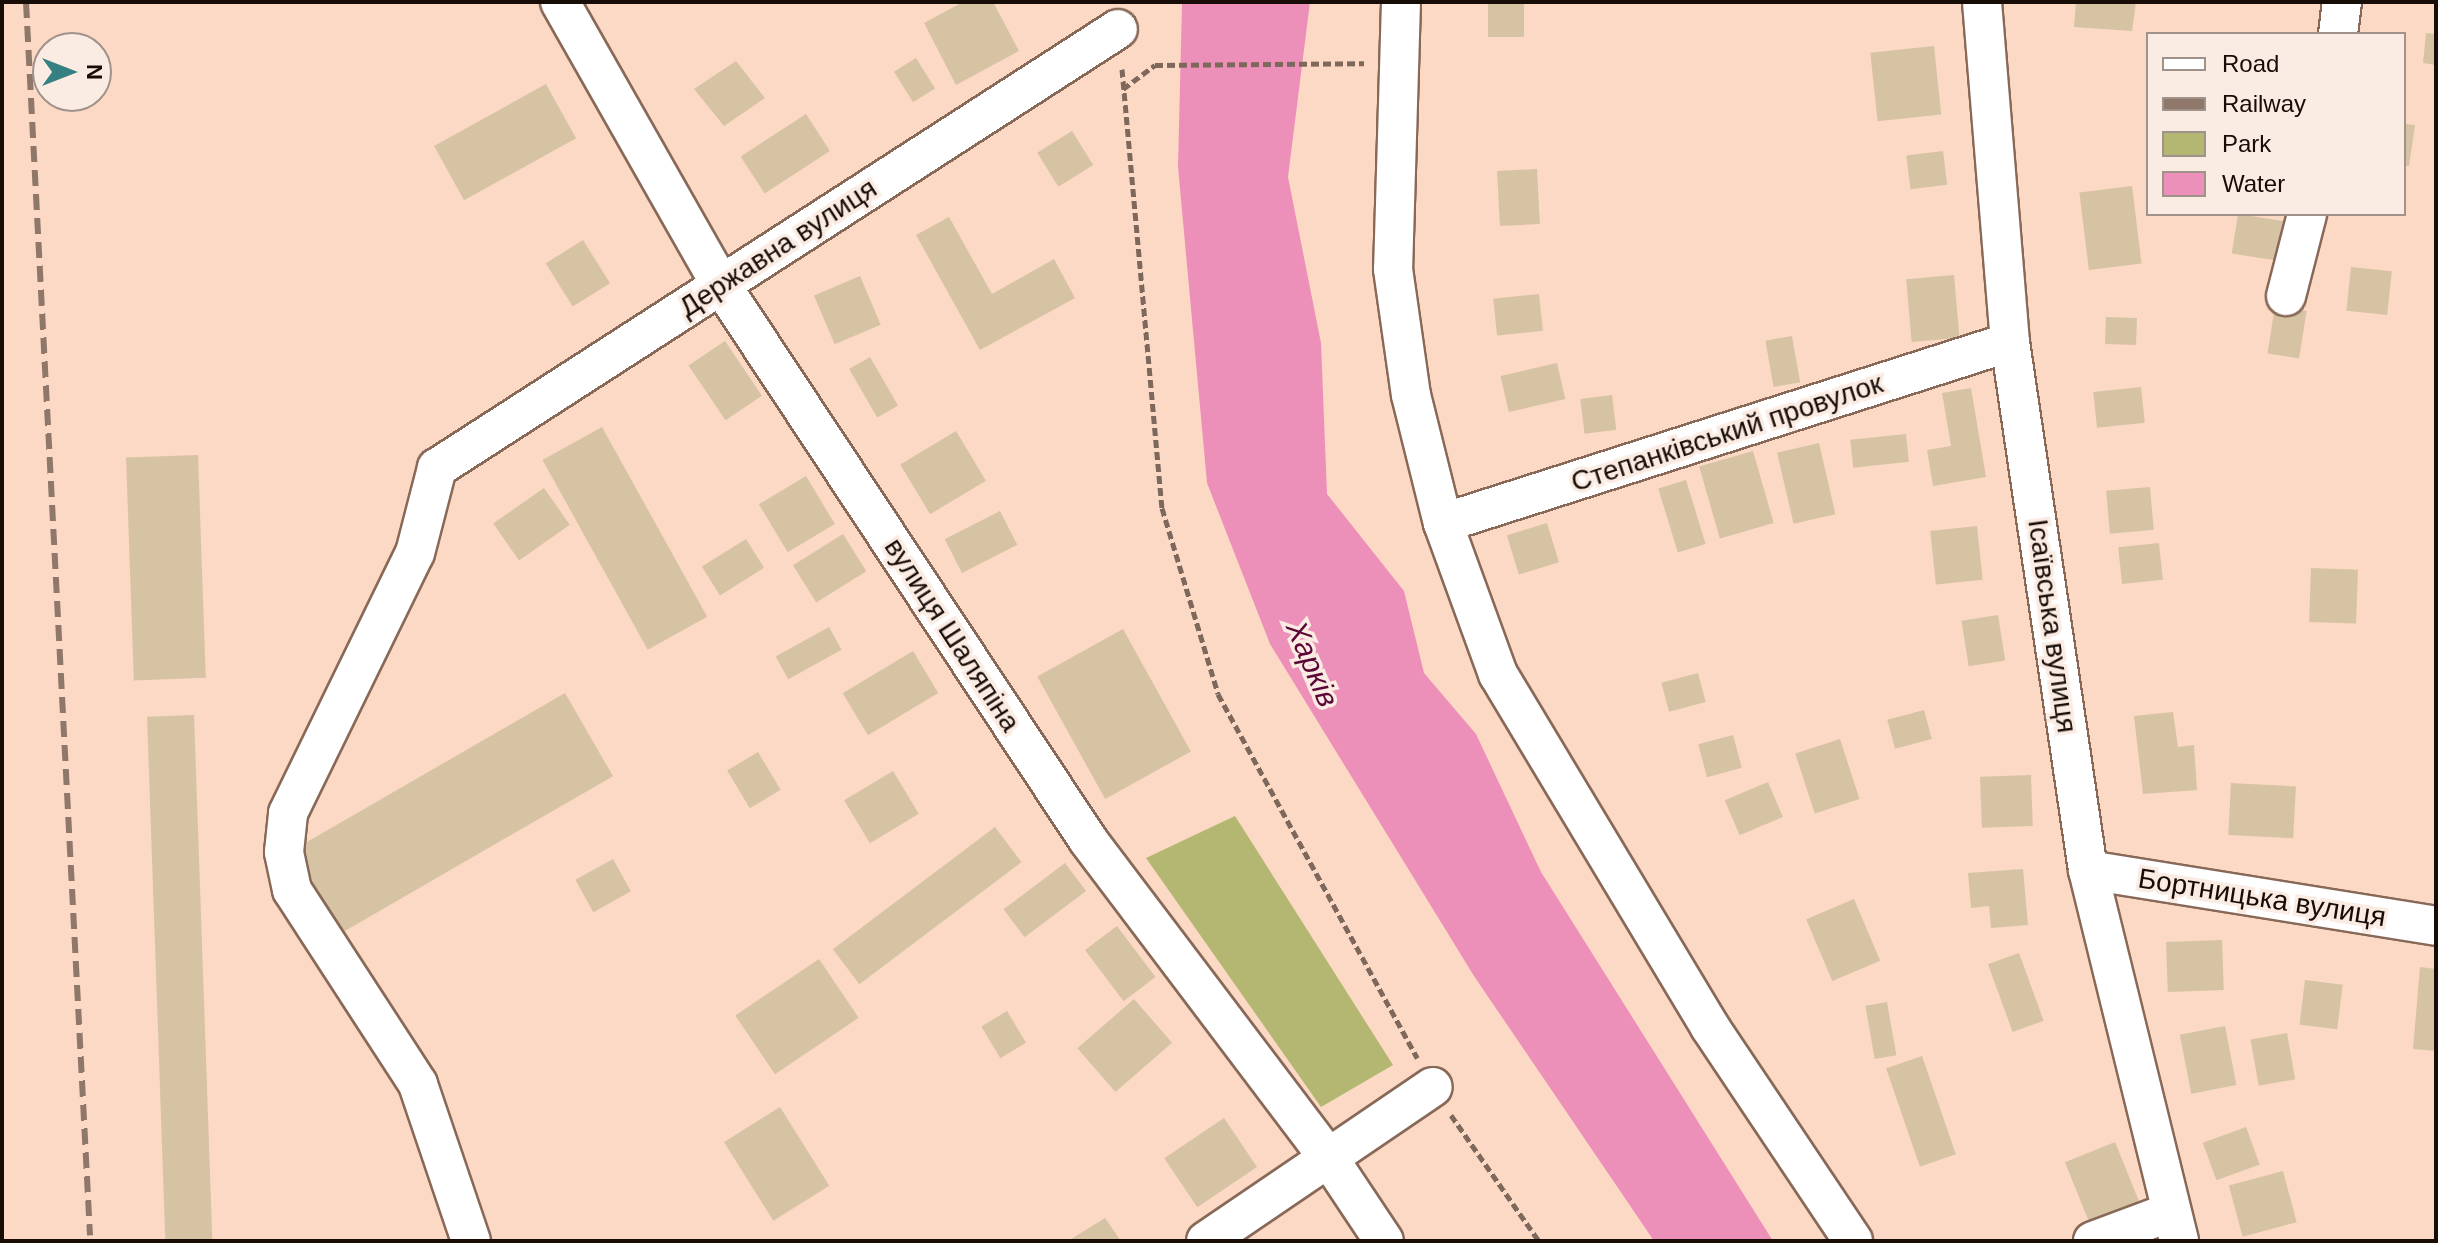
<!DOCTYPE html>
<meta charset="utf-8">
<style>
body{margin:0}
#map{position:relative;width:2438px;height:1243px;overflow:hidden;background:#fcd9c5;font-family:Helvetica,sans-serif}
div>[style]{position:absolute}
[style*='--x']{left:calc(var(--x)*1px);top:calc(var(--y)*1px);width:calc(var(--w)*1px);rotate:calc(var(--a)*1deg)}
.green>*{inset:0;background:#b4b771}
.water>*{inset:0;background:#ed90b9}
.building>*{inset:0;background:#d6c3a4;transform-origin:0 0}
.path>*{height:5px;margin-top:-2.5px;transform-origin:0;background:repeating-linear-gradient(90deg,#7e685c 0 8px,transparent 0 12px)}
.roads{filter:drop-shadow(2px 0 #886958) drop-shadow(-2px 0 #886958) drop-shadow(0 2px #886958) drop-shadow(0 -2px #886958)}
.minor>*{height:38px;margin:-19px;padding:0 19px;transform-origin:19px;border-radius:19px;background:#fff}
.rail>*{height:6px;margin-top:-3px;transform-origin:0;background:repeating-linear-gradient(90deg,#8f776a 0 16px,transparent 0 24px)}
span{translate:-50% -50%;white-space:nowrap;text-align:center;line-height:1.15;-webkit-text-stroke:7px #faebe3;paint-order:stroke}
.street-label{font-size:28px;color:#170c06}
.water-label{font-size:30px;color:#5a0637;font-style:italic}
.frame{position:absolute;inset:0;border:4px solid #170c06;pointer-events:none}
.legend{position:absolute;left:2146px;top:32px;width:260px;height:184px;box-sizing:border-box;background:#faebe3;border:2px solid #9f928b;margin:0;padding:10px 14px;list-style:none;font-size:24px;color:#170c06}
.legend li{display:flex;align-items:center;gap:16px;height:40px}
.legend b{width:40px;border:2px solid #9f928b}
.north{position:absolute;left:32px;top:32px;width:80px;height:80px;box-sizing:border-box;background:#faebe3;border:2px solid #9f928b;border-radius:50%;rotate:90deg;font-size:22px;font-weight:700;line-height:32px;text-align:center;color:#170c06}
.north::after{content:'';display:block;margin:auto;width:28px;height:36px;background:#378082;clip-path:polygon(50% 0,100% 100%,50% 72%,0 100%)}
</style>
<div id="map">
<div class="green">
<div style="clip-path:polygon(1235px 816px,1393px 1065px,1321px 1107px,1146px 858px)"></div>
</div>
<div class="water">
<div style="clip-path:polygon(1182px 2px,1310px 2px,1288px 177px,1321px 343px,1327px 494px,1404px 591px,1424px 673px,1476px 734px,1541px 872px,1773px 1241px,1654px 1241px,1474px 976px,1270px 644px,1207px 483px,1178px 167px)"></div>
</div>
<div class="building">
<div style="clip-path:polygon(963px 2px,993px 2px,1019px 51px,956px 85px,924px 23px)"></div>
<div style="left:1488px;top:2px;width:36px;height:35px"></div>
<div style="clip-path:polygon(2076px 2px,2136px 2px,2132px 31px,2074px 27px)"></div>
<div style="clip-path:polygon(2426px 33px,2436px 34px,2436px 65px,2423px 63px)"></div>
<div style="left:1934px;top:46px;width:69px;height:64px;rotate:84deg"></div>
<div style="left:916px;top:58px;width:36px;height:26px;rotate:58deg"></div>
<div style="clip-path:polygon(736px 61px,765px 98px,724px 126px,694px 89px)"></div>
<div style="left:546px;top:84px;width:62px;height:128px;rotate:61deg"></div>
<div style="left:806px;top:114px;width:44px;height:78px;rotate:57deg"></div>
<div style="clip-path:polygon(2404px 124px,2415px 125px,2409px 166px,2404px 166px)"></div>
<div style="left:1072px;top:131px;width:40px;height:41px;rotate:58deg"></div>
<div style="left:1943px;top:151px;width:34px;height:37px;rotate:83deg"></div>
<div style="left:1537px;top:169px;width:55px;height:40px;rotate:87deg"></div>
<div style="left:2132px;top:186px;width:78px;height:53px;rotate:83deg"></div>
<div style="left:2238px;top:214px;width:47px;height:40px;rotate:9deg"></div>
<div style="clip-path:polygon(949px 217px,992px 294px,1054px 259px,1075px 298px,980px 350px,916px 235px)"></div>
<div style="left:583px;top:240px;width:51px;height:44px;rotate:58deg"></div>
<div style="left:2351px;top:267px;width:41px;height:44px;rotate:6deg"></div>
<div style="left:1954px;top:275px;width:63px;height:48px;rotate:85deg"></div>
<div style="left:860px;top:276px;width:53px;height:50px;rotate:67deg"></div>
<div style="left:1539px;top:294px;width:37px;height:46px;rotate:84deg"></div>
<div style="left:2275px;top:306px;width:32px;height:48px;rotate:9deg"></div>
<div style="left:2106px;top:317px;width:31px;height:27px;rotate:2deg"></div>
<div style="left:1792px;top:336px;width:47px;height:27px;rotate:80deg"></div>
<div style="left:725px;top:341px;width:66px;height:44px;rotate:56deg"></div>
<div style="left:870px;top:357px;width:56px;height:24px;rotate:60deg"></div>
<div style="left:1557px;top:363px;width:37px;height:58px;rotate:77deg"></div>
<div style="left:2141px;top:387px;width:36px;height:48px;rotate:84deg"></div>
<div style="clip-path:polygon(1971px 388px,1986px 477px,1933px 486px,1927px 450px,1951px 446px,1942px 393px)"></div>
<div style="left:1612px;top:395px;width:35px;height:32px;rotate:83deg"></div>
<div style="left:602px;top:427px;width:217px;height:68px;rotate:61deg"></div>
<div style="left:956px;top:431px;width:58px;height:65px;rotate:59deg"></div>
<div style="left:1906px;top:434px;width:28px;height:56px;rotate:84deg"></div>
<div style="left:1819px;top:443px;width:73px;height:43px;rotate:77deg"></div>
<div style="left:1753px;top:451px;width:75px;height:56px;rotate:74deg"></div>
<div style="left:198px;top:455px;width:223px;height:72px;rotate:88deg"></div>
<div style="left:806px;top:476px;width:56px;height:55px;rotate:59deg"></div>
<div style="left:1686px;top:480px;width:67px;height:29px;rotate:73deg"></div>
<div style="left:2150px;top:487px;width:43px;height:44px;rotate:85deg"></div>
<div style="left:544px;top:488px;width:45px;height:62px;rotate:55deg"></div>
<div style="left:1000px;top:511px;width:38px;height:62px;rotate:63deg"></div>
<div style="left:1547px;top:523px;width:41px;height:42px;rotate:73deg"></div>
<div style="left:1977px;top:526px;width:54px;height:47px;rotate:84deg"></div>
<div style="left:843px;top:534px;width:44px;height:59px;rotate:58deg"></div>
<div style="left:746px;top:539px;width:34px;height:52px;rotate:58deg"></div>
<div style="left:2159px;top:543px;width:37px;height:41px;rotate:84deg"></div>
<div style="left:2311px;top:568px;width:47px;height:54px;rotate:2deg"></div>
<div style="left:1998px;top:615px;width:46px;height:37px;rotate:81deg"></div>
<div style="left:829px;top:627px;width:26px;height:61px;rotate:61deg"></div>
<div style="left:1123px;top:629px;width:140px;height:98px;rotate:61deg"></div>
<div style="left:913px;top:651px;width:49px;height:82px;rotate:59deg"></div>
<div style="left:1698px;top:673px;width:30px;height:38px;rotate:75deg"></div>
<div style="left:565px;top:693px;width:96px;height:313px;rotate:60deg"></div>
<div style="left:1924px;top:710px;width:30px;height:38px;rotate:75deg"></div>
<div style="clip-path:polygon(2173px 712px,2178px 747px,2194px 745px,2197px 790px,2143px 794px,2134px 716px)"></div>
<div style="left:194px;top:715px;width:526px;height:47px;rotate:88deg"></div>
<div style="left:1733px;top:735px;width:34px;height:36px;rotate:75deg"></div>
<div style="left:1840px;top:739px;width:63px;height:47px;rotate:72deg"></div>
<div style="left:758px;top:752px;width:44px;height:36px;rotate:59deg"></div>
<div style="left:893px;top:771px;width:50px;height:57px;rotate:59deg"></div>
<div style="left:2031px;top:775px;width:51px;height:51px;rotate:88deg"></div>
<div style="left:1768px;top:782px;width:38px;height:47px;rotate:67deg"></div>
<div style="left:2231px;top:783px;width:65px;height:52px;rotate:3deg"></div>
<div style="left:995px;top:827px;width:44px;height:203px;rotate:53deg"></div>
<div style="left:613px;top:859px;width:37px;height:43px;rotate:61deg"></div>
<div style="left:1065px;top:863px;width:35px;height:77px;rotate:53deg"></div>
<div style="clip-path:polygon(2023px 869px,2028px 925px,1991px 928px,1989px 906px,1971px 908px,1968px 873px)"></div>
<div style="left:1854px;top:899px;width:67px;height:52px;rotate:67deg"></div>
<div style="left:1117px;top:926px;width:64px;height:40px;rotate:53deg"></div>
<div style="left:2222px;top:940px;width:50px;height:56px;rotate:88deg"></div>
<div style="left:2019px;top:953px;width:72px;height:33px;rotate:70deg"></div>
<div style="left:819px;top:959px;width:71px;height:101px;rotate:56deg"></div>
<div style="clip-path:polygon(2420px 967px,2436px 969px,2436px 1051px,2413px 1049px)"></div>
<div style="left:2305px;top:980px;width:38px;height:45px;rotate:7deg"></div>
<div style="left:1134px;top:999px;width:58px;height:75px;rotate:49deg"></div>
<div style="left:1887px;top:1002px;width:54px;height:22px;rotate:80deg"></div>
<div style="left:1007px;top:1011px;width:37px;height:30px;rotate:59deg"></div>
<div style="left:2225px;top:1026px;width:60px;height:46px;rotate:79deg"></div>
<div style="left:2287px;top:1033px;width:47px;height:37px;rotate:80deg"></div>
<div style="left:1922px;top:1056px;width:104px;height:38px;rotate:71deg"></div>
<div style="left:780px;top:1107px;width:93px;height:66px;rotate:58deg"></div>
<div style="left:1224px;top:1118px;width:59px;height:72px;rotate:56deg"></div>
<div style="left:2246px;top:1127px;width:40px;height:46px;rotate:70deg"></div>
<div style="left:2115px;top:1142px;width:64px;height:54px;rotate:68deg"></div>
<div style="left:2283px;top:1171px;width:53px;height:56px;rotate:75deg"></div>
<div style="clip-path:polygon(1105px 1218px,1121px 1241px,1068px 1241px)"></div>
</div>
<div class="path">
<div style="--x:1122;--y:69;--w:441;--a:84.8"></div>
<div style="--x:1162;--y:508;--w:194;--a:73.2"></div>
<div style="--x:1218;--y:694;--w:415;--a:61.3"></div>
<div style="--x:1123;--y:89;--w:40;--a:-37"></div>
<div style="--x:1155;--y:65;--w:209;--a:-0.5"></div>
<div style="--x:1451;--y:1115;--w:154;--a:55.1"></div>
</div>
<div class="roads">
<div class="minor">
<div style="--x:560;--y:2;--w:326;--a:60.4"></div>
<div style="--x:721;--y:285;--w:665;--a:56.52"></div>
<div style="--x:1088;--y:840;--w:401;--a:52.9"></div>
<div style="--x:1330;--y:1160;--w:97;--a:56.3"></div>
<div style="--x:1401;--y:2;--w:267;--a:91.7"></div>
<div style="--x:1393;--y:269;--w:127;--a:81.9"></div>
<div style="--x:1411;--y:395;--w:132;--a:76"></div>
<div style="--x:1443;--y:523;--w:161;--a:70"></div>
<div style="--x:1498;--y:674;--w:412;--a:59"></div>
<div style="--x:1710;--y:1027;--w:257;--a:56.2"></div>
<div style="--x:1982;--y:2;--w:341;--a:85.3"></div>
<div style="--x:2010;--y:342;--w:534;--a:81.6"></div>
<div style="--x:2088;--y:870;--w:382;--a:76.2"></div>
<div style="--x:2338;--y:34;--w:32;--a:-83"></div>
<div style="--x:2286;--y:296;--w:85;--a:-75.6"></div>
<div style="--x:1443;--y:523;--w:595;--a:-17.7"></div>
<div style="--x:2088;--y:870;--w:352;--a:9.1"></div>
<div style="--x:471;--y:1241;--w:166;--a:-108.7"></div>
<div style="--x:418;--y:1084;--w:231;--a:-123"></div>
<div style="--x:292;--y:890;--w:39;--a:-102"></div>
<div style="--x:284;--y:852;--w:39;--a:-84"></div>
<div style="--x:288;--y:813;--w:289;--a:-64"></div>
<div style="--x:415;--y:553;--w:88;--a:-75.5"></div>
<div style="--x:437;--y:468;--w:810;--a:-32.81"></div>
<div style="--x:1206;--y:1241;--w:274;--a:-34.2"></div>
<div style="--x:2093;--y:1241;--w:80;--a:-20.5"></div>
</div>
</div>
<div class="rail">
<div style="--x:26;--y:2;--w:1235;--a:87.03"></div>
</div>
<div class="street-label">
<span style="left:778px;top:248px;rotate:-33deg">Державна вулиця</span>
<span style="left:1727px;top:433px;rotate:-18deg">Степанківський провулок</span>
<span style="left:2052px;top:626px;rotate:82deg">Ісаївська вулиця</span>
<span style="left:952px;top:635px;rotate:57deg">вулиця Шаляпіна</span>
<span style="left:2262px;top:898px;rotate:9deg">Бортницька вулиця</span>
</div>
<div class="water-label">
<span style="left:1312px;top:664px;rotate:67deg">Харків</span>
</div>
<div class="frame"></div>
<ul class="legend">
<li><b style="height:10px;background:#fff"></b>Road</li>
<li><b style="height:10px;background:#8f776a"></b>Railway</li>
<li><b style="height:22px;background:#b4b771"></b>Park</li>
<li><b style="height:22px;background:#ed90b9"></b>Water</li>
</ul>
<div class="north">N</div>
</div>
